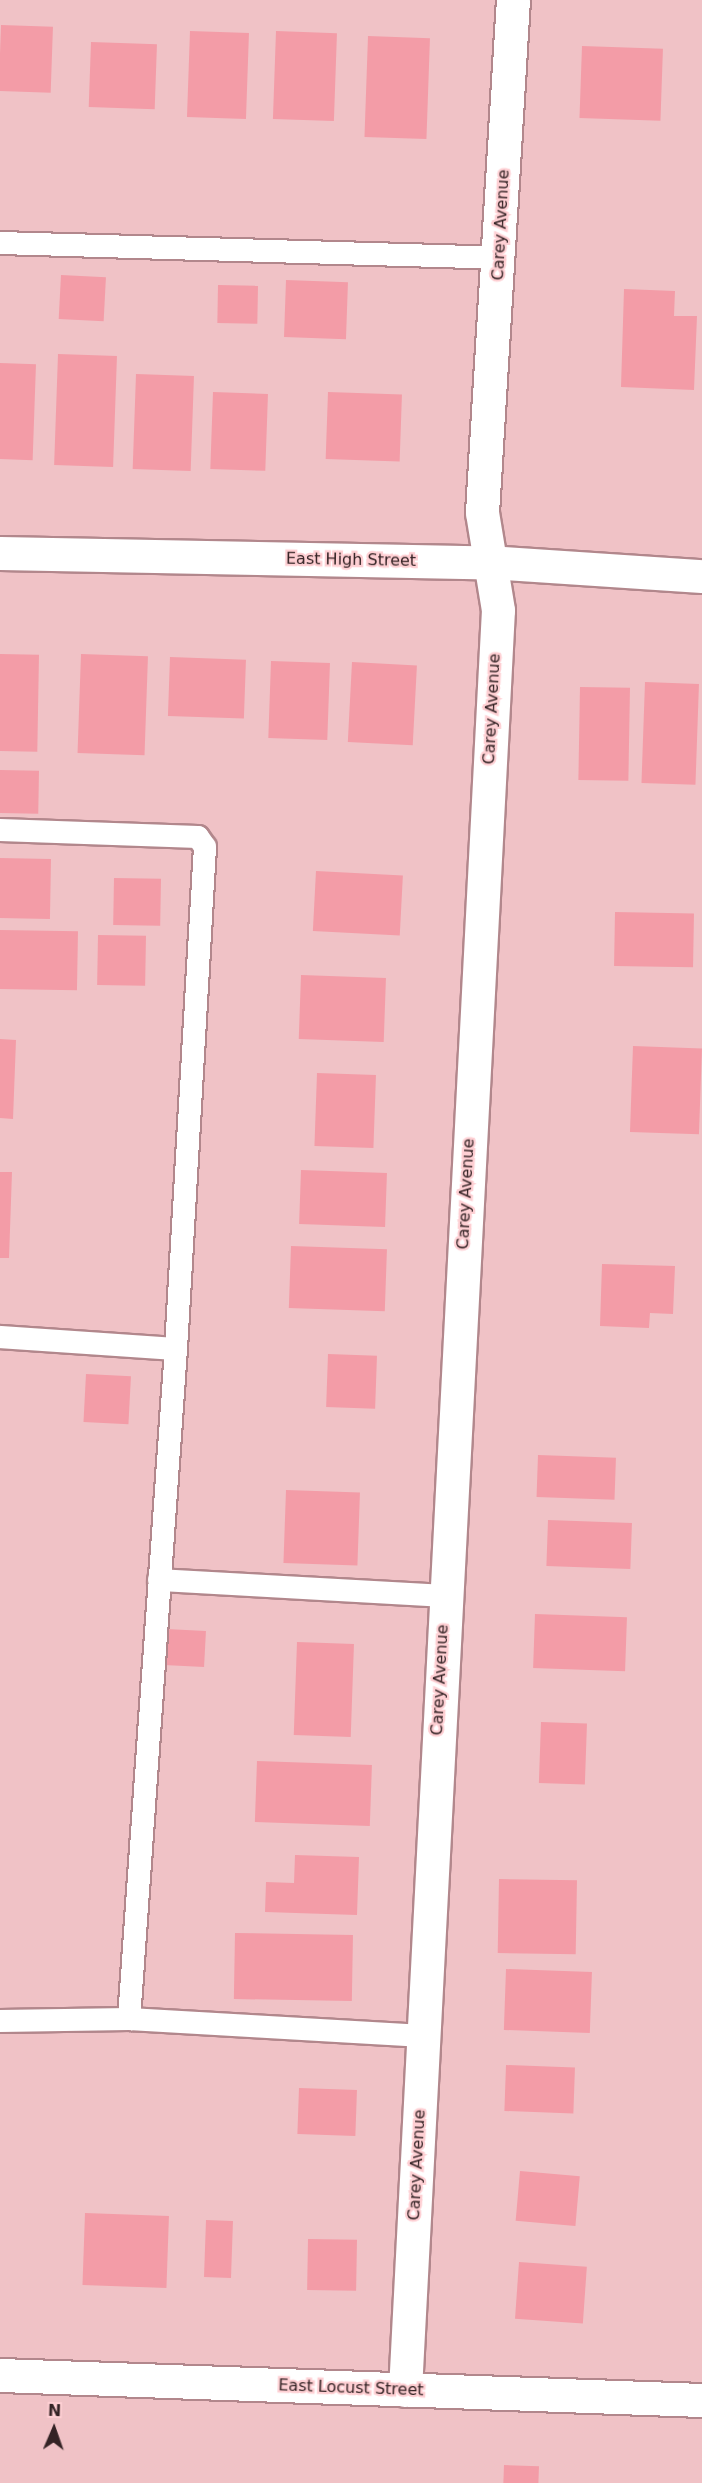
<!DOCTYPE html>
<style>
body{margin:0}
#map{position:relative;width:702px;height:2483px;overflow:hidden;background:#f0c2c6;font-family:"DejaVu Sans",sans-serif}
div>[style]{position:absolute}
[style*='--x']{left:calc(var(--x)*1px);top:calc(var(--y)*1px);width:calc(var(--w)*1px);rotate:calc(var(--a)*1deg)}
.building>*{inset:0;background:#f39ca7;transform-origin:0 0}
.roads{filter:drop-shadow(2px 0 #b2878c) drop-shadow(-2px 0 #b2878c) drop-shadow(0 2px #b2878c) drop-shadow(0 -2px #b2878c)}
.service>*{height:22px;margin:-11px;padding:0 11px;transform-origin:11px;border-radius:11px;background:#fff}
.minor>*{height:33px;margin:-16.5px;padding:0 16.5px;transform-origin:16.5px;border-radius:16.5px;background:#fff}
.secondary>*{height:33px;margin:-16.5px;padding:0 16.5px;transform-origin:16.5px;border-radius:16.5px;background:#fff}
span{translate:-50% -50%;white-space:nowrap;text-align:center;line-height:1.15;-webkit-text-stroke:4.5px #fecfd3;paint-order:stroke}
.street-label{font-size:16px;color:#342325}
.north{position:absolute;left:24px;top:2399px;width:60px;height:60px;-webkit-text-stroke:4px #fecfd3;paint-order:stroke;rotate:2deg;font-size:16px;font-weight:700;line-height:24px;text-align:center;color:#342325}
.north::after{content:'';display:block;margin:auto;width:21px;height:27px;background:#342325;clip-path:polygon(50% 0,100% 100%,50% 72%,0 100%)}
</style>
<div id="map">
<div class="building">
<div style="left:1px;top:25px;width:52px;height:66px;rotate:2deg"></div>
<div style="left:190px;top:31px;width:59px;height:86px;rotate:2deg"></div>
<div style="left:276px;top:31px;width:61px;height:88px;rotate:2deg"></div>
<div style="left:368px;top:36px;width:62px;height:101px;rotate:2deg"></div>
<div style="left:91px;top:42px;width:66px;height:65px;rotate:2deg"></div>
<div style="left:582px;top:46px;width:81px;height:72px;rotate:2deg"></div>
<div style="left:61px;top:275px;width:45px;height:44px;rotate:3deg"></div>
<div style="left:286px;top:280px;width:62px;height:57px;rotate:2deg"></div>
<div style="left:218px;top:285px;width:40px;height:38px;rotate:1deg"></div>
<div style="clip-path:polygon(624px 289px,675px 291px,674px 316px,697px 316px,694px 390px,621px 387px)"></div>
<div style="left:58px;top:354px;width:59px;height:111px;rotate:2deg"></div>
<div style="left:0;top:363px;width:36px;height:96px;rotate:2deg"></div>
<div style="left:136px;top:374px;width:58px;height:95px;rotate:2deg"></div>
<div style="left:213px;top:392px;width:55px;height:77px;rotate:2deg"></div>
<div style="left:328px;top:392px;width:74px;height:67px;rotate:2deg"></div>
<div style="left:0;top:654px;width:39px;height:97px;rotate:1deg"></div>
<div style="left:81px;top:654px;width:67px;height:99px;rotate:2deg"></div>
<div style="left:170px;top:657px;width:76px;height:59px;rotate:2deg"></div>
<div style="left:271px;top:661px;width:59px;height:77px;rotate:2deg"></div>
<div style="left:352px;top:662px;width:65px;height:80px;rotate:3deg"></div>
<div style="left:645px;top:682px;width:54px;height:101px;rotate:2deg"></div>
<div style="left:580px;top:687px;width:50px;height:93px;rotate:1deg"></div>
<div style="left:0;top:770px;width:39px;height:43px;rotate:1deg"></div>
<div style="left:0;top:858px;width:51px;height:60px;rotate:1deg"></div>
<div style="left:316px;top:871px;width:87px;height:60px;rotate:3deg"></div>
<div style="left:114px;top:878px;width:47px;height:47px;rotate:1deg"></div>
<div style="left:615px;top:912px;width:79px;height:54px;rotate:1deg"></div>
<div style="left:0;top:930px;width:78px;height:59px;rotate:1deg"></div>
<div style="left:98px;top:935px;width:48px;height:50px;rotate:1deg"></div>
<div style="left:301px;top:975px;width:85px;height:64px;rotate:2deg"></div>
<div style="clip-path:polygon(0 1039px,16px 1040px,13px 1119px,0 1118px)"></div>
<div style="left:633px;top:1046px;width:69px;height:86px;rotate:2deg"></div>
<div style="left:317px;top:1073px;width:59px;height:73px;rotate:2deg"></div>
<div style="left:301px;top:1170px;width:86px;height:54px;rotate:2deg"></div>
<div style="clip-path:polygon(0 1172px,12px 1172px,9px 1258px,0 1258px)"></div>
<div style="left:291px;top:1246px;width:96px;height:62px;rotate:2deg"></div>
<div style="clip-path:polygon(602px 1264px,675px 1266px,673px 1314px,650px 1313px,649px 1328px,600px 1326px)"></div>
<div style="left:328px;top:1354px;width:49px;height:53px;rotate:2deg"></div>
<div style="left:86px;top:1374px;width:45px;height:48px;rotate:3deg"></div>
<div style="left:538px;top:1455px;width:78px;height:42px;rotate:2deg"></div>
<div style="left:286px;top:1490px;width:74px;height:73px;rotate:2deg"></div>
<div style="left:548px;top:1520px;width:84px;height:46px;rotate:2deg"></div>
<div style="left:535px;top:1614px;width:92px;height:54px;rotate:2deg"></div>
<div style="left:166px;top:1629px;width:40px;height:36px;rotate:3deg"></div>
<div style="left:297px;top:1642px;width:57px;height:93px;rotate:2deg"></div>
<div style="left:541px;top:1722px;width:46px;height:61px;rotate:2deg"></div>
<div style="left:257px;top:1761px;width:115px;height:61px;rotate:2deg"></div>
<div style="clip-path:polygon(295px 1855px,359px 1857px,357px 1915px,265px 1912px,266px 1882px,294px 1883px)"></div>
<div style="left:499px;top:1879px;width:78px;height:74px;rotate:1deg"></div>
<div style="left:235px;top:1933px;width:118px;height:66px;rotate:1deg"></div>
<div style="left:506px;top:1969px;width:86px;height:61px;rotate:2deg"></div>
<div style="left:506px;top:2065px;width:69px;height:46px;rotate:2deg"></div>
<div style="left:299px;top:2088px;width:58px;height:46px;rotate:2deg"></div>
<div style="left:520px;top:2171px;width:60px;height:50px;rotate:5deg"></div>
<div style="left:85px;top:2213px;width:84px;height:72px;rotate:2deg"></div>
<div style="left:206px;top:2220px;width:27px;height:57px;rotate:2deg"></div>
<div style="left:308px;top:2239px;width:49px;height:51px;rotate:1deg"></div>
<div style="left:519px;top:2262px;width:68px;height:57px;rotate:4deg"></div>
<div style="left:504px;top:2465px;width:35px;height:18px;rotate:2deg"></div>
</div>
<div class="roads">
<div class="service">
<div style="--x:0;--y:243;--w:499;--a:1.7"></div>
<div style="--x:0;--y:830;--w:198;--a:2"></div>
<div style="--x:198;--y:837;--w:12;--a:55"></div>
<div style="--x:205;--y:847;--w:503;--a:93.31"></div>
<div style="--x:176;--y:1349;--w:672;--a:94.01"></div>
<div style="--x:0;--y:1337;--w:176;--a:3.9"></div>
<div style="--x:159;--y:1580;--w:285;--a:3.2"></div>
<div style="--x:0;--y:2021;--w:129;--a:-0.9"></div>
<div style="--x:129;--y:2019;--w:295;--a:3.3"></div>
</div>
<div class="minor">
<div style="--x:0;--y:553;--w:489;--a:1.1"></div>
<div style="--x:489;--y:562;--w:213;--a:3.8"></div>
<div style="--x:405;--y:2390;--w:1782;--a:-87.01"></div>
<div style="--x:498;--y:610;--w:99;--a:-99.3"></div>
<div style="--x:482;--y:512;--w:513;--a:-86.54"></div>
</div>
<div class="secondary">
<div style="--x:0;--y:2375;--w:702;--a:2.04"></div>
</div>
</div>
<div class="street-label">
<span style="left:501px;top:225px;rotate:-87deg">Carey Avenue</span>
<span style="left:351px;top:560px;rotate:1deg">East High Street</span>
<span style="left:492px;top:709px;rotate:-87deg">Carey Avenue</span>
<span style="left:466px;top:1194px;rotate:-87deg">Carey Avenue</span>
<span style="left:440px;top:1680px;rotate:-87deg">Carey Avenue</span>
<span style="left:417px;top:2165px;rotate:-87deg">Carey Avenue</span>
<span style="left:351px;top:2388px;rotate:2deg">East Locust Street</span>
</div>
<div class="north">N</div>
</div>
